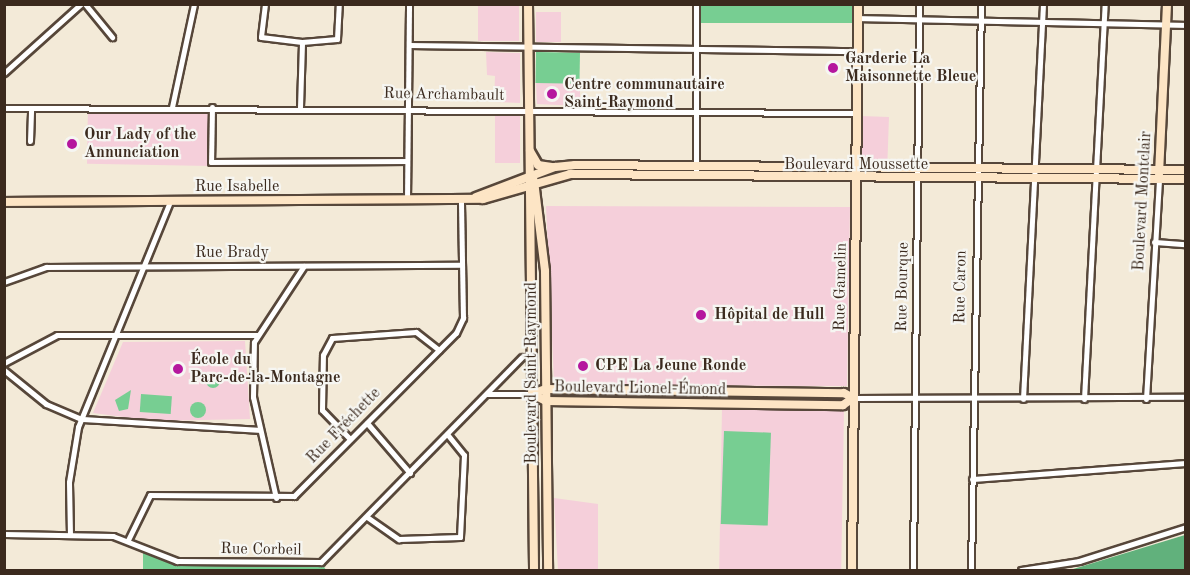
<!DOCTYPE html>
<meta charset="utf-8">
<style>
body{margin:0}
#map{position:relative;width:1190px;height:575px;overflow:hidden;background:#f3ead8;font-family:"Old Standard TT",serif}
div>[style]{position:absolute}
[style*='--x']{left:calc(var(--x)*1px);top:calc(var(--y)*1px);width:calc(var(--w)*1px);rotate:calc(var(--a)*1deg)}
.built>*{inset:0;background:#f5cfda;transform-origin:0 0}
.green>*{inset:0;background:#77ce92;transform-origin:0 0}
.round{border-radius:50%}
.forest>*{inset:0;background:#61b17c}
.roads{filter:drop-shadow(2px 0 #57473a) drop-shadow(-2px 0 #57473a) drop-shadow(0 2px #57473a) drop-shadow(0 -2px #57473a)}
.street>*{height:5px;margin:-2.5px;padding:0 2.5px;transform-origin:2.5px;border-radius:2.5px;background:#fff}
.secondary>*{height:8px;margin:-4px;padding:0 4px;transform-origin:4px;border-radius:4px;background:#fde5c5}
.dots>*{width:16px;height:16px;translate:-50% -50%;box-sizing:border-box;border:3px solid #f6f6f2;border-radius:50%}
span{translate:-50% -50%;white-space:nowrap;text-align:center;line-height:1.15;-webkit-text-stroke:4.5px #f6f6f2;paint-order:stroke}
.poi-label{font-size:16px;color:#3b2a1e;font-weight:700}
.left{translate:0 -50%;text-align:left}
.street-label{font-size:16px;color:#3b2a1e}
.frame{position:absolute;inset:0;border:6px solid #3b2a1e;pointer-events:none}
</style>
<div id="map">
<div class="built">
<div style="left:478px;top:5px;width:41px;height:36px"></div>
<div style="left:536px;top:12px;width:25px;height:30px"></div>
<div style="clip-path:polygon(486px 52px,520px 53px,520px 103px,494px 102px,495px 76px,487px 75px)"></div>
<div style="clip-path:polygon(580px 81px,580px 106px,537px 104px,536px 83px)"></div>
<div style="left:212px;top:107px;width:59px;height:124px;rotate:91deg"></div>
<div style="left:495px;top:116px;width:25px;height:47px"></div>
<div style="left:861px;top:116px;width:28px;height:44px;rotate:2deg"></div>
<div style="clip-path:polygon(546px 206px,850px 207px,847px 386px,560px 385px,554px 381px)"></div>
<div style="clip-path:polygon(123px 342px,245px 341px,250px 419px,154px 421px,93px 413px)"></div>
<div style="left:722px;top:408px;width:122px;height:162px;rotate:1deg"></div>
<div style="clip-path:polygon(554px 498px,598px 504px,598px 570px,558px 570px)"></div>
</div>
<div class="green">
<div style="left:696px;top:5px;width:162px;height:18px"></div>
<div style="left:536px;top:52px;width:44px;height:31px;rotate:1deg"></div>
<div class="round" style="left:206px;top:374px;width:14px;height:14px"></div>
<div style="clip-path:polygon(131px 390px,128px 409px,119px 411px,115px 400px)"></div>
<div style="left:141px;top:394px;width:31px;height:18px;rotate:4deg"></div>
<div class="round" style="left:190px;top:402px;width:16px;height:16px"></div>
<div style="left:724px;top:431px;width:47px;height:93px;rotate:2deg"></div>
<div style="clip-path:polygon(143px 547px,169px 559px,321px 562px,326px 570px,143px 570px)"></div>
</div>
<div class="forest">
<div style="clip-path:polygon(1185px 535px,1185px 570px,1068px 570px,1070px 570px)"></div>
</div>
<div class="roads">
<div class="street">
<div style="--x:85;--y:4;--w:43;--a:50.7"></div>
<div style="--x:265;--y:4;--w:33;--a:97"></div>
<div style="--x:261;--y:37;--w:41;--a:7"></div>
<div style="--x:696;--y:4;--w:172;--a:90"></div>
<div style="--x:857;--y:18;--w:329;--a:1.2"></div>
<div style="--x:409;--y:45;--w:448;--a:0.8"></div>
<div style="--x:4;--y:73;--w:103;--a:-41.9"></div>
<div style="--x:172;--y:107;--w:105;--a:-77.9"></div>
<div style="--x:212;--y:107;--w:55;--a:91"></div>
<div style="--x:211;--y:162;--w:196;--a:-0.3"></div>
<div style="--x:300;--y:107;--w:65;--a:-88.2"></div>
<div style="--x:302;--y:42;--w:35;--a:-5"></div>
<div style="--x:337;--y:39;--w:35;--a:-87"></div>
<div style="--x:4;--y:108;--w:852;--a:0.34"></div>
<div style="--x:30;--y:141;--w:33;--a:-88"></div>
<div style="--x:407;--y:199;--w:195;--a:-89.4"></div>
<div style="--x:1154;--y:242;--w:32;--a:4"></div>
<div style="--x:4;--y:282;--w:45;--a:-19.7"></div>
<div style="--x:46;--y:267;--w:416;--a:-0.3"></div>
<div style="--x:4;--y:363;--w:60;--a:-27.8"></div>
<div style="--x:57;--y:335;--w:200;--a:0"></div>
<div style="--x:4;--y:370;--w:54;--a:39"></div>
<div style="--x:46;--y:404;--w:38;--a:23"></div>
<div style="--x:81;--y:419;--w:178;--a:3.5"></div>
<div style="--x:487;--y:394;--w:45;--a:0"></div>
<div style="--x:853;--y:398;--w:333;--a:-0.2"></div>
<div style="--x:1023;--y:399;--w:396;--a:-87.1"></div>
<div style="--x:1084;--y:399;--w:396;--a:-87"></div>
<div style="--x:1146;--y:399;--w:221;--a:-86.6"></div>
<div style="--x:367;--y:423;--w:66;--a:49.3"></div>
<div style="--x:350;--y:439;--w:40;--a:-134"></div>
<div style="--x:322;--y:410;--w:55;--a:-89"></div>
<div style="--x:323;--y:355;--w:19;--a:-62"></div>
<div style="--x:332;--y:338;--w:84;--a:-4.1"></div>
<div style="--x:416;--y:332;--w:29;--a:38"></div>
<div style="--x:972;--y:479;--w:215;--a:-4.3"></div>
<div style="--x:276;--y:498;--w:104;--a:-102.8"></div>
<div style="--x:253;--y:397;--w:55;--a:-89"></div>
<div style="--x:254;--y:342;--w:91;--a:-56.7"></div>
<div style="--x:367;--y:517;--w:39;--a:35"></div>
<div style="--x:399;--y:539;--w:61;--a:-1.9"></div>
<div style="--x:460;--y:537;--w:82;--a:-87.2"></div>
<div style="--x:464;--y:455;--w:26;--a:-129"></div>
<div style="--x:4;--y:534;--w:109;--a:1.1"></div>
<div style="--x:113;--y:536;--w:69;--a:21.3"></div>
<div style="--x:177;--y:561;--w:144;--a:0.4"></div>
<div style="--x:321;--y:562;--w:287;--a:-45.6"></div>
<div style="--x:70;--y:535;--w:53;--a:-91.1"></div>
<div style="--x:69;--y:482;--w:56;--a:-80.7"></div>
<div style="--x:78;--y:427;--w:244;--a:-67.8"></div>
<div style="--x:128;--y:540;--w:50;--a:-63.9"></div>
<div style="--x:150;--y:495;--w:144;--a:0.4"></div>
<div style="--x:294;--y:496;--w:230;--a:-45.2"></div>
<div style="--x:456;--y:333;--w:17;--a:-65"></div>
<div style="--x:463;--y:318;--w:119;--a:-91"></div>
<div style="--x:913;--y:570;--w:566;--a:-89.39"></div>
<div style="--x:971;--y:570;--w:566;--a:-88.99"></div>
<div style="--x:1021;--y:570;--w:59;--a:-8.8"></div>
<div style="--x:1079;--y:561;--w:112;--a:-17.6"></div>
</div>
<div class="secondary">
<div style="--x:528;--y:4;--w:566;--a:89.39"></div>
<div style="--x:530;--y:151;--w:16;--a:60"></div>
<div style="--x:538;--y:165;--w:14;--a:8"></div>
<div style="--x:1159;--y:174;--w:170;--a:-87.3"></div>
<div style="--x:534;--y:181;--w:91;--a:83"></div>
<div style="--x:545;--y:271;--w:299;--a:89.4"></div>
<div style="--x:476;--y:197;--w:85;--a:-20.8"></div>
<div style="--x:555;--y:167;--w:20;--a:-6"></div>
<div style="--x:575;--y:165;--w:611;--a:0.47"></div>
<div style="--x:4;--y:202;--w:479;--a:-0.4"></div>
<div style="--x:483;--y:199;--w:91;--a:-16"></div>
<div style="--x:570;--y:174;--w:616;--a:0.47"></div>
<div style="--x:532;--y:394;--w:16;--a:27"></div>
<div style="--x:546;--y:401;--w:297;--a:0.8"></div>
<div style="--x:843;--y:405;--w:12;--a:-35"></div>
<div style="--x:532;--y:394;--w:15;--a:-20"></div>
<div style="--x:546;--y:389;--w:298;--a:0.8"></div>
<div style="--x:844;--y:393;--w:10;--a:29"></div>
<div style="--x:852;--y:570;--w:566;--a:-89.39"></div>
</div>
</div>
<div class="dots">
<div style="left:833px;top:68px;background:#b5179e"></div>
<div style="left:552px;top:94px;background:#b5179e"></div>
<div style="left:72px;top:144px;background:#b5179e"></div>
<div style="left:701px;top:315px;background:#b5179e"></div>
<div style="left:583px;top:366px;background:#b5179e"></div>
<div style="left:178px;top:369px;background:#b5179e"></div>
</div>
<div class="poi-label">
<span class="left" style="left:845px;top:68px">Garderie La<br>Maisonnette Bleue</span>
<span class="left" style="left:564px;top:94px">Centre communautaire<br>Saint-Raymond</span>
<span class="left" style="left:84px;top:144px">Our Lady of the<br>Annunciation</span>
<span class="left" style="left:714px;top:315px">Hôpital de Hull</span>
<span class="left" style="left:190px;top:369px">École du<br>Parc-de-la-Montagne</span>
<span class="left" style="left:595px;top:366px">CPE La Jeune Ronde</span>
</div>
<div class="street-label">
<span style="left:444px;top:95px;rotate:1deg">Rue Archambault</span>
<span style="left:856px;top:165px">Boulevard Moussette</span>
<span style="left:237px;top:187px">Rue Isabelle</span>
<span style="left:1143px;top:201px;rotate:-87deg">Boulevard Montclair</span>
<span style="left:232px;top:253px">Rue Brady</span>
<span style="left:841px;top:287px;rotate:-89deg">Rue Gamelin</span>
<span style="left:903px;top:287px;rotate:-89deg">Rue Bourque</span>
<span style="left:961px;top:287px;rotate:-89deg">Rue Caron</span>
<span style="left:532px;top:373px;rotate:-90deg">Boulevard Saint-Raymond</span>
<span style="left:640px;top:389px;rotate:1deg">Boulevard Lionel-Émond</span>
<span style="left:344px;top:426px;rotate:-46deg">Rue Fréchette</span>
<span style="left:261px;top:550px;rotate:1deg">Rue Corbeil</span>
</div>
<div class="frame"></div>
</div>
